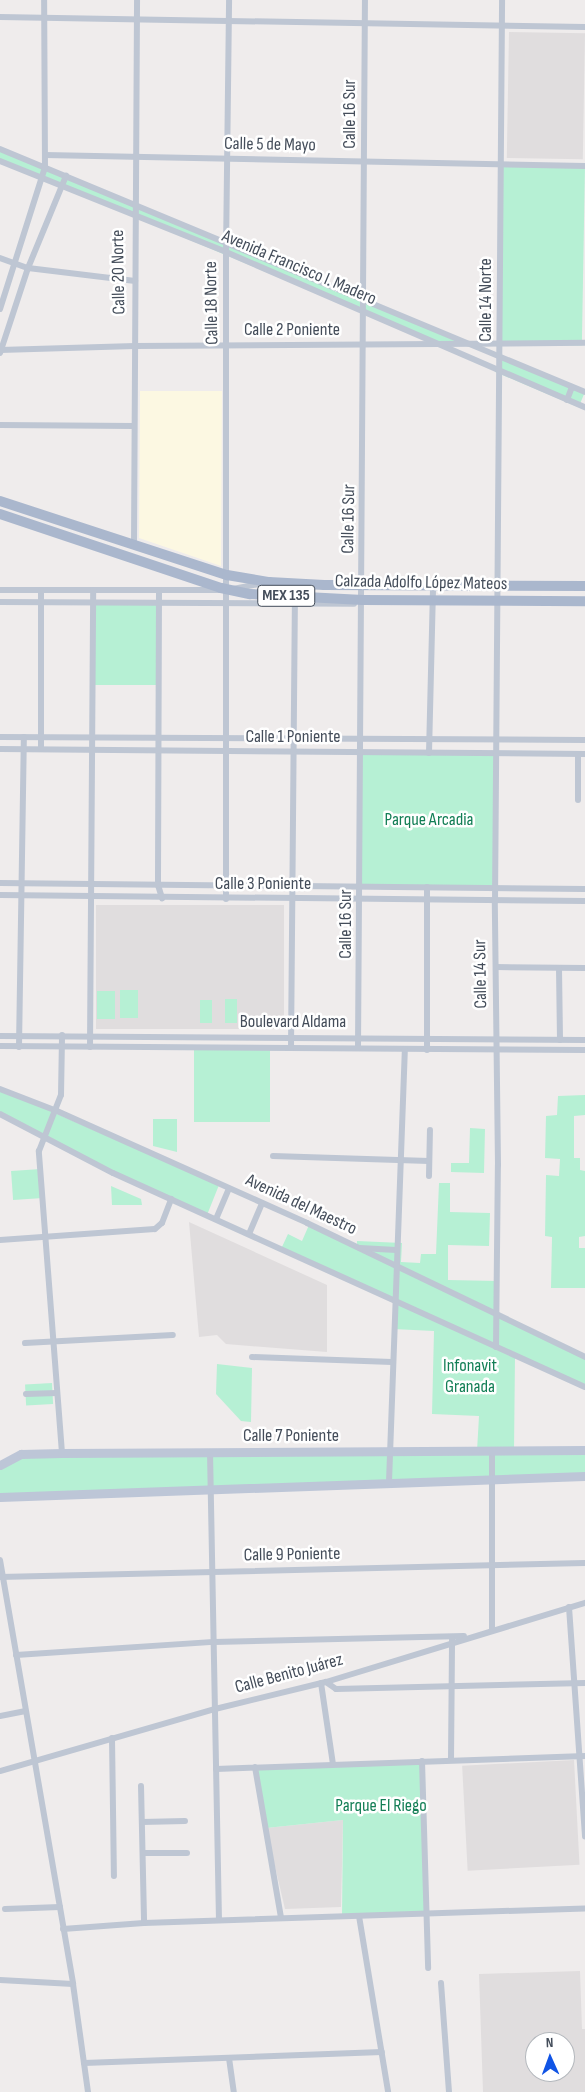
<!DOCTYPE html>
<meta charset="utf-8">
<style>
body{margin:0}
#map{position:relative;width:585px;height:2092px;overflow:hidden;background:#efecec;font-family:"Sofia Sans Condensed",sans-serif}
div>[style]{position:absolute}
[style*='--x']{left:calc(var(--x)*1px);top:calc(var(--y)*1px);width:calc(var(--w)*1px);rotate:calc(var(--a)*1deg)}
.commercial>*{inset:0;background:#fcf8e2}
.education>*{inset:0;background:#e0ddde;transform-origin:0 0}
.green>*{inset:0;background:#b6f0d4;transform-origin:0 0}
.street>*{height:6px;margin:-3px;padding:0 3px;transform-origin:3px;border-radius:3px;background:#bec6d3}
.secondary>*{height:9px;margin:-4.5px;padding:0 4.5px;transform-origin:4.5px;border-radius:4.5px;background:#bdc6d7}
.primary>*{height:10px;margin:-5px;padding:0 5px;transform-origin:5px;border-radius:5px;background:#aab7cd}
span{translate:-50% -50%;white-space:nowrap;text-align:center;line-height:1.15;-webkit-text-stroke:5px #fff;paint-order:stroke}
.shield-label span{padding:1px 4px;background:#fff;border:1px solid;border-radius:4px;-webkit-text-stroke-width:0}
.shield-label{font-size:16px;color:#444d5a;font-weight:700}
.street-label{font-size:18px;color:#444d5a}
.park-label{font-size:18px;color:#127e55}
.north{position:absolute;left:525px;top:2032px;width:50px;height:50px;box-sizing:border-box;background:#fff;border:1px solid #b4b8bd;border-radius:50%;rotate:358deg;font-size:14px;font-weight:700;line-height:20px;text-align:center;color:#444d5a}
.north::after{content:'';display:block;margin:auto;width:18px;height:22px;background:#1054e5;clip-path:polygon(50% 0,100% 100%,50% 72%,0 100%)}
</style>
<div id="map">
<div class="commercial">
<div style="clip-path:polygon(140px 391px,222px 391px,221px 566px,139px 538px)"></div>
</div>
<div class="education">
<div style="left:509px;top:32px;width:76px;height:126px;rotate:1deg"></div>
<div style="left:284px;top:905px;width:124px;height:188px;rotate:90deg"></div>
<div style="clip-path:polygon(189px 1222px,327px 1285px,327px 1352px,226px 1344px,217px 1335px,199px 1337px)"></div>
<div style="left:574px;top:1760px;width:105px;height:112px;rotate:87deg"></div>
<div style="clip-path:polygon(343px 1820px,341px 1907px,285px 1909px,266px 1828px)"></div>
<div style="clip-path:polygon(evenodd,580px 1971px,582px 2029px,585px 2029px,585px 2092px,483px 2092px,479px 1974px,580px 1971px,535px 2042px,565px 2042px,565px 2072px,535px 2072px,535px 2042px)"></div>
</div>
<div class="green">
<div style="clip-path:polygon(0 150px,471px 344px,437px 344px,0 160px)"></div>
<div style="left:501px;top:164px;width:84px;height:180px;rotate:1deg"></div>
<div style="left:501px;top:357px;width:91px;height:16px;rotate:23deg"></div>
<div style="left:93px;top:603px;width:66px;height:82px"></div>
<div style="left:362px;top:752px;width:136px;height:135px"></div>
<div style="left:120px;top:990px;width:18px;height:28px"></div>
<div style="left:97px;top:991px;width:18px;height:28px"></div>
<div style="left:225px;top:999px;width:12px;height:24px"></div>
<div style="left:200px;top:1000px;width:12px;height:23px"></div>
<div style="left:194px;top:1048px;width:76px;height:74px"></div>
<div style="clip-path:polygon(0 1089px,219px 1185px,207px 1215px,113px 1173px,0 1114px)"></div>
<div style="clip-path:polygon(585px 1095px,585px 1115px,574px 1116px,574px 1158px,580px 1158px,580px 1170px,585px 1171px,585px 1236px,579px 1237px,579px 1248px,585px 1248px,585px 1288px,551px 1288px,552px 1237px,545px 1236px,546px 1175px,559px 1176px,560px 1159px,545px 1158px,546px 1116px,557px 1115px,558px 1096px)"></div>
<div style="clip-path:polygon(153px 1119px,177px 1119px,177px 1152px,153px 1146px)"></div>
<div style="clip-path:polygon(470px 1128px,485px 1129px,484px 1173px,451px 1172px,451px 1163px,469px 1163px)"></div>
<div style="left:41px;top:1169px;width:29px;height:30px;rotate:86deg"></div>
<div style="clip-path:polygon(439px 1183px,450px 1183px,450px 1212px,490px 1213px,489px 1246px,448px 1245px,448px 1280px,498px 1281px,498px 1317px,585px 1358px,585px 1386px,515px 1357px,514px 1451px,585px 1451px,585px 1476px,0 1497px,0 1465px,10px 1458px,477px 1451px,479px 1416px,432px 1414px,434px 1331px,393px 1329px,393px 1300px,281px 1249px,288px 1234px,302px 1241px,309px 1225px,357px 1247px,357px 1241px,402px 1243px,401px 1262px,420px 1263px,421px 1254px,436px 1254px)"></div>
<div style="clip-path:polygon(111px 1186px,141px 1199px,142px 1205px,112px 1205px)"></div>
<div style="clip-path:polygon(217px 1364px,252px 1368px,251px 1422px,241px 1421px,216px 1394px)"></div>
<div style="left:52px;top:1383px;width:21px;height:27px;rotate:87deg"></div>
<div style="clip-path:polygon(421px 1761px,425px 1912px,342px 1916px,343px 1820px,266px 1828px,256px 1768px)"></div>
</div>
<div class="street">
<div style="--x:0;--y:17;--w:585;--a:0.98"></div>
<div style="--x:0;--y:149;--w:633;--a:22.56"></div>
<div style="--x:45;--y:155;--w:540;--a:1.17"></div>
<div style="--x:0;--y:161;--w:244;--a:21.9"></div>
<div style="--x:226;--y:252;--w:391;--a:23.4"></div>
<div style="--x:0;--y:258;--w:30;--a:20"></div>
<div style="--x:28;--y:268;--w:108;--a:6.9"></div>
<div style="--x:0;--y:309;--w:149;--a:-72.4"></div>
<div style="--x:45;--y:167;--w:167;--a:-90.3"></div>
<div style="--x:0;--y:350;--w:135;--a:-1.7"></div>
<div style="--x:135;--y:346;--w:450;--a:-0.4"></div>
<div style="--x:0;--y:353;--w:89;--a:-71.8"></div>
<div style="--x:28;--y:268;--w:100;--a:-67.6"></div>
<div style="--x:567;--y:400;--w:14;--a:-69"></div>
<div style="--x:0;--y:425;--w:134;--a:0.4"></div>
<div style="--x:134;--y:545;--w:545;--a:-89.68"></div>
<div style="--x:233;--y:589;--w:31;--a:-11"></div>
<div style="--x:0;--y:590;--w:223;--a:0"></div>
<div style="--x:159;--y:592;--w:293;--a:90.2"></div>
<div style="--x:158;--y:885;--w:14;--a:73"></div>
<div style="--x:0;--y:602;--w:354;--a:0.3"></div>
<div style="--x:0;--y:737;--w:585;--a:0.29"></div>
<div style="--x:0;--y:749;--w:585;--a:0.49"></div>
<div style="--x:41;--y:749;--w:159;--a:-90"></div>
<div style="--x:429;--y:753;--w:167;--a:-88.6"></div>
<div style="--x:578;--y:754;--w:46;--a:90"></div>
<div style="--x:0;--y:883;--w:585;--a:0.59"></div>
<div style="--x:0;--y:895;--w:585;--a:0.59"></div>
<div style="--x:226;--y:899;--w:647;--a:-90"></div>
<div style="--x:226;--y:252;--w:252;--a:-89.3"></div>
<div style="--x:496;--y:967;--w:89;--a:0.6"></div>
<div style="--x:559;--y:968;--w:72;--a:89.2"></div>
<div style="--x:0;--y:1036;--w:585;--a:0.39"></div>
<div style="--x:0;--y:1046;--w:585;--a:0.39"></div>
<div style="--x:19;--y:1047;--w:310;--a:-89.1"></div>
<div style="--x:90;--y:1047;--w:457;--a:-89.6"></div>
<div style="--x:291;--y:1048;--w:444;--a:-89.5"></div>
<div style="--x:358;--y:1048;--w:1048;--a:-89.62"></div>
<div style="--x:427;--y:1050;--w:163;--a:-90"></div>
<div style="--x:0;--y:1089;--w:61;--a:21.1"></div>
<div style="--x:57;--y:1111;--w:274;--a:24.1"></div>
<div style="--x:307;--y:1223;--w:309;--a:25.7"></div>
<div style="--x:0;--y:1114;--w:127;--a:27.6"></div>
<div style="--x:113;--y:1173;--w:518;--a:24.39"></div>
<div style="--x:273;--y:1156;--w:156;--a:1.8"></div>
<div style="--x:429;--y:1176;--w:46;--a:-88.8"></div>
<div style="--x:216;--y:1219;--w:33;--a:-67"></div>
<div style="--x:249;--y:1234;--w:33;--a:-67"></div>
<div style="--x:0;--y:1240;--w:155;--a:-4.1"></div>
<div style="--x:155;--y:1229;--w:9;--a:-41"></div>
<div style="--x:162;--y:1223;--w:26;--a:-69"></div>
<div style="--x:360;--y:1248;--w:36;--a:3"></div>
<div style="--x:25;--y:1343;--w:148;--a:-3.1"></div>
<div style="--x:496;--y:1347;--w:182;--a:-89.4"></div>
<div style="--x:498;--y:1165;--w:264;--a:-90.7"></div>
<div style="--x:495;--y:901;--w:901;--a:-89.55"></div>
<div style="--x:252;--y:1357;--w:140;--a:2"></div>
<div style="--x:26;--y:1394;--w:31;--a:-2"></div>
<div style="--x:492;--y:1451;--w:179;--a:90"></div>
<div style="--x:210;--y:1452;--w:468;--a:88.9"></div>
<div style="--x:62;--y:1453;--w:303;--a:-94.4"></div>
<div style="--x:39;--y:1151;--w:60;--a:-68.6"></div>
<div style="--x:61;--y:1095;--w:60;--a:-89"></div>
<div style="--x:389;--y:1482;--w:433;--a:-87.9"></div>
<div style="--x:0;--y:1560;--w:430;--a:80.2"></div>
<div style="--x:73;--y:1984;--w:109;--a:82.1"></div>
<div style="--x:0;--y:1577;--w:585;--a:-1.37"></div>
<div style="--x:569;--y:1607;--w:230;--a:86"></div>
<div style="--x:16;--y:1655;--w:198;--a:-3.8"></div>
<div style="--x:214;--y:1642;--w:250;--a:-1.4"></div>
<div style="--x:326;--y:1682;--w:12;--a:35"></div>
<div style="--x:336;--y:1689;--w:249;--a:-1.4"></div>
<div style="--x:321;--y:1683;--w:82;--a:81.6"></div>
<div style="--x:0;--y:1716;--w:26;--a:-11"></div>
<div style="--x:112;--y:1738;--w:138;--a:89.2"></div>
<div style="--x:451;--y:1760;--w:121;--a:-89.5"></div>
<div style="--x:422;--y:1761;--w:207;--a:88.3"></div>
<div style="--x:255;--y:1767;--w:153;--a:80.2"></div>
<div style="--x:216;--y:1769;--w:369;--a:-2"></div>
<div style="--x:0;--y:1771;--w:224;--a:-16.1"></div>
<div style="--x:215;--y:1709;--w:114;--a:-13.7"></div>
<div style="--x:326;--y:1682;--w:271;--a:-17"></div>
<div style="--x:141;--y:1786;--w:137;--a:88.7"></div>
<div style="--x:142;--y:1822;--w:43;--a:-1.3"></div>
<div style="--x:143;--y:1853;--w:44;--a:0"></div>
<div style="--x:5;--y:1909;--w:55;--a:-2.1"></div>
<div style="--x:359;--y:1916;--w:178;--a:80.6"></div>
<div style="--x:63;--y:1929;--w:81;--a:-4.2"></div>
<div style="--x:144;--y:1923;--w:441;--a:-1.9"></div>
<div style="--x:0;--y:1980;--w:73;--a:3.1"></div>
<div style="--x:441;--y:1983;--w:109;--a:85.8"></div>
<div style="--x:229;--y:2058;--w:34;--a:82"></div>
<div style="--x:84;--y:2063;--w:298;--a:-2.1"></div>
</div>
<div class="secondary">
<div style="--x:0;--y:1465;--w:24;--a:-28"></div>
<div style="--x:21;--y:1454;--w:41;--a:-1.4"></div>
<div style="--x:62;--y:1453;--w:523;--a:-0.33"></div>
<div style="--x:0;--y:1497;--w:585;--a:-2.06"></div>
</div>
<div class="primary">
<div style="--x:0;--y:501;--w:239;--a:18.1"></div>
<div style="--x:227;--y:575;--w:43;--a:9.5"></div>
<div style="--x:269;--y:582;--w:55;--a:3.1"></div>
<div style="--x:324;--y:585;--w:261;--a:0.2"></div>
<div style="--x:0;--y:514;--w:233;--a:18.5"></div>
<div style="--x:221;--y:588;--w:30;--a:12"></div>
<div style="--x:250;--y:594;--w:113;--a:3"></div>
<div style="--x:363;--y:600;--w:222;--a:0.3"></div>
</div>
<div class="shield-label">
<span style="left:286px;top:596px">MEX 135</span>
</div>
<div class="street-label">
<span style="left:350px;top:114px;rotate:-90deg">Calle 16 Sur</span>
<span style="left:270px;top:145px;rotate:1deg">Calle 5 de Mayo</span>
<span style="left:299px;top:268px;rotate:23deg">Avenida Francisco I. Madero</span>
<span style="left:119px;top:272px;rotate:-91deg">Calle 20 Norte</span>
<span style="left:486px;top:300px;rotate:-90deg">Calle 14 Norte</span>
<span style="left:212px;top:303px;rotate:-91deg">Calle 18 Norte</span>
<span style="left:292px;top:330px">Calle 2 Poniente</span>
<span style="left:349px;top:519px;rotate:-89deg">Calle 16 Sur</span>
<span style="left:421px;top:583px;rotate:1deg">Calzada Adolfo López Mateos</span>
<span style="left:293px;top:737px">Calle 1 Poniente</span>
<span style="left:263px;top:884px">Calle 3 Poniente</span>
<span style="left:346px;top:924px;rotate:-90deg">Calle 16 Sur</span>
<span style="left:481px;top:974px;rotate:-91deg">Calle 14 Sur</span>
<span style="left:293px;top:1022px">Boulevard Aldama</span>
<span style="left:301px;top:1205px;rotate:25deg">Avenida del Maestro</span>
<span style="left:291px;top:1436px">Calle 7 Poniente</span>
<span style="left:292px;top:1555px;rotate:-1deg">Calle 9 Poniente</span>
<span style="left:289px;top:1674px;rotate:-15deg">Calle Benito Juárez</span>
</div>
<div class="park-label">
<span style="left:429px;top:820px">Parque Arcadia</span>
<span style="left:470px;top:1377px">Infonavit<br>Granada</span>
<span style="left:381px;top:1806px">Parque El Riego</span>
</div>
<div class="north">N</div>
</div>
